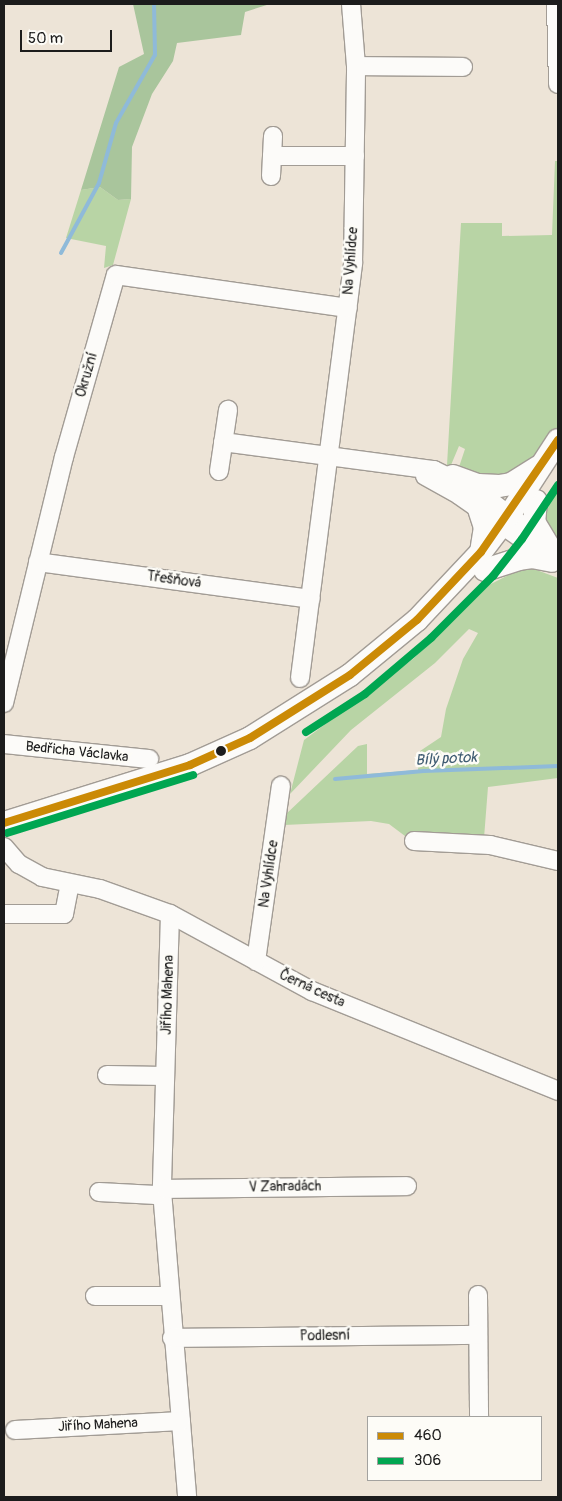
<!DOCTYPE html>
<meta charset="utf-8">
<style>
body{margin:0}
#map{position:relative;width:562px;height:1501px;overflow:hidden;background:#ede4d7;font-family:Pangolin,sans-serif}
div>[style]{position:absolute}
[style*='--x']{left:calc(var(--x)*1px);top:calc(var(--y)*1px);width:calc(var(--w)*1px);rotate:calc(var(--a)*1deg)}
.green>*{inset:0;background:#b8d4a5}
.forest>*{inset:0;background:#a9c59c}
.stream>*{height:4px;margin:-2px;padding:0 2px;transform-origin:2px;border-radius:2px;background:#8fbad9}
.roads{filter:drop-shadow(1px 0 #a29c95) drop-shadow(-1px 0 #a29c95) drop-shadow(0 1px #a29c95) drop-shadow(0 -1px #a29c95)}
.minor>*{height:18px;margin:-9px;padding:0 9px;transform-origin:9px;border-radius:9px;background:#fcfbf9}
.major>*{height:22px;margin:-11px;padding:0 11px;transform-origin:11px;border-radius:11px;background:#fcfbf9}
.bus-1>*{height:8px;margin:-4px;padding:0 4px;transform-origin:4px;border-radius:4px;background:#cb8a06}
.bus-2>*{height:8px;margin:-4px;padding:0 4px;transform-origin:4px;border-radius:4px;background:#00a651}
.dots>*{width:14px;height:14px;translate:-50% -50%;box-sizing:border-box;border:2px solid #fdfcf7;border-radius:50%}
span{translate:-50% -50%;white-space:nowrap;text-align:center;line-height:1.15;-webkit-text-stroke:5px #fdfcf7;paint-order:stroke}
.street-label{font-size:14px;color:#1c1c1c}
.water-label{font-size:15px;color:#3e5b71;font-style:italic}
.frame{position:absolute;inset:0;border:5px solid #1c1c1c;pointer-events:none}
.legend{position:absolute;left:367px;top:1416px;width:175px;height:65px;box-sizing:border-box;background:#fdfcf7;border:1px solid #a3a29f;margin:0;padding:6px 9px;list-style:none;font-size:15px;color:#1c1c1c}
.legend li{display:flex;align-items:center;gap:10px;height:25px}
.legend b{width:25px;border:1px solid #a3a29f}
.scale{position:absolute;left:20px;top:30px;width:92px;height:22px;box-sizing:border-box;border:2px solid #1c1c1c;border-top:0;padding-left:6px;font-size:15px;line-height:18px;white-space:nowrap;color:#1c1c1c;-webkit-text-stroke:4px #fdfcf7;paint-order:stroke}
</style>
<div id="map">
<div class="green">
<div style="clip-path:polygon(555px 161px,558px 161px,558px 428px,546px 449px,505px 481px,458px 470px,465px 449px,459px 446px,451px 465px,447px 465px,461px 223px,502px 223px,502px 236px,552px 235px)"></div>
<div style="clip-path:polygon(100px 187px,118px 200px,131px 199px,113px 265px,104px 268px,106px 246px,66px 238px,81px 190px)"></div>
<div style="clip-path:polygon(558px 490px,558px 544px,544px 524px,549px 504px)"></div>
<div style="clip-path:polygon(526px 566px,558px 578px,558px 778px,488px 787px,484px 838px,452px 834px,405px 836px,389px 824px,371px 821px,284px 825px,285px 815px,358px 746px,367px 744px,367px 774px,418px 770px,420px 751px,441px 737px,446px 709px,463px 659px,478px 633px,469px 629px,435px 663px,351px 730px,290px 794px,304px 740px,413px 659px,489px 585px)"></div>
</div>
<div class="forest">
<div style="clip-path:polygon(133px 4px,270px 4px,245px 12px,241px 35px,177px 43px,173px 61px,152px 94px,132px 147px,131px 199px,118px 200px,100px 187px,81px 190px,119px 67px,144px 54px)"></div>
</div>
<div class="stream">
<div style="--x:61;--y:253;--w:80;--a:-61.5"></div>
<div style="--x:99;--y:183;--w:62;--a:-74.2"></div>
<div style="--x:116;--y:123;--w:78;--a:-60.2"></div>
<div style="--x:155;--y:55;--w:51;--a:-91.1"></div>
<div style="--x:335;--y:779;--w:89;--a:-5.1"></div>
<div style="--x:424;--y:771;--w:134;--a:-2.1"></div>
</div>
<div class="roads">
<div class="minor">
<div style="--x:556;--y:4;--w:80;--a:88.6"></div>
<div style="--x:356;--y:66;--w:107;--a:0.5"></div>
<div style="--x:272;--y:156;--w:83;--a:0"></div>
<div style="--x:271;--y:176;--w:40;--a:-87.1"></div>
<div style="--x:223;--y:442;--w:213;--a:7.6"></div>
<div style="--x:434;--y:470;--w:50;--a:26.1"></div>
<div style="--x:479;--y:492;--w:100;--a:37.7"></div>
<div style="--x:219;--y:471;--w:62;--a:-81.6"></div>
<div style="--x:425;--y:476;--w:39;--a:29"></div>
<div style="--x:459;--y:495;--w:105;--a:34.9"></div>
<div style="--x:38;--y:562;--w:275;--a:7.7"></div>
<div style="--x:300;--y:678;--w:418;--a:-82.7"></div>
<div style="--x:353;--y:263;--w:197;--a:-89.1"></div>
<div style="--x:356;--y:66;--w:62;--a:-94.6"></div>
<div style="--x:4;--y:703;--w:253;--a:-76.3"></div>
<div style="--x:64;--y:457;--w:189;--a:-74.1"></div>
<div style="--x:116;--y:275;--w:234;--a:8.1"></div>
<div style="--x:4;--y:744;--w:146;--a:5.9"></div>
<div style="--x:414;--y:841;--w:76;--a:3"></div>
<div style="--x:490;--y:845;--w:70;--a:13.2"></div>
<div style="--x:4;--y:847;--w:23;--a:49"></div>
<div style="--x:19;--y:864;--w:26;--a:29"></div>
<div style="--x:42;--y:877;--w:59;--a:11.7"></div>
<div style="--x:100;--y:889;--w:74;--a:19.7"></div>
<div style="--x:170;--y:914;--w:162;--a:28.5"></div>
<div style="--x:312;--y:991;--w:266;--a:22.1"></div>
<div style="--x:4;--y:914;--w:60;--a:0"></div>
<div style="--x:64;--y:914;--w:31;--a:-79"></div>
<div style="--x:170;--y:914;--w:277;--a:91.7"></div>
<div style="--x:162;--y:1191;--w:307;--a:85.3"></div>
<div style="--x:256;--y:961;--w:177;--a:-81.9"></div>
<div style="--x:107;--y:1075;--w:57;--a:1"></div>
<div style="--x:99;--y:1192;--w:57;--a:3"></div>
<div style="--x:156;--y:1195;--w:13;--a:-29"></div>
<div style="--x:167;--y:1189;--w:240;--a:-0.7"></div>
<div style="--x:478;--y:1295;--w:121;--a:89.5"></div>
<div style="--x:95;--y:1296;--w:75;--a:0"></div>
<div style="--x:172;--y:1338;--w:306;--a:-0.6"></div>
<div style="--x:15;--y:1430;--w:166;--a:-3.1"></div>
</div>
<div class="major">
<div style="--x:453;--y:476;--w:27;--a:20"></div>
<div style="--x:478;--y:485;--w:21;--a:3"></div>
<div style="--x:499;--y:486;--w:12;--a:-9"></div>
<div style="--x:511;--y:484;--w:32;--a:-32"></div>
<div style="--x:536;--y:501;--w:21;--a:95"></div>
<div style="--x:534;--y:522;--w:26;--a:59"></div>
<div style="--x:479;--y:509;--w:19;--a:72"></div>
<div style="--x:485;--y:527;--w:25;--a:99"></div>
<div style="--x:485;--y:570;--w:35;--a:-18"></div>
<div style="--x:518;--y:559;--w:14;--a:-8"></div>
<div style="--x:532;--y:557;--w:20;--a:11"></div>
<div style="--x:4;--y:823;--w:195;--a:-17.3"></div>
<div style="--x:190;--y:765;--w:66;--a:-24.2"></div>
<div style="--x:250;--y:738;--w:118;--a:-32.2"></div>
<div style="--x:350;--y:675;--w:87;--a:-39.4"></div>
<div style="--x:417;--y:620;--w:93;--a:-46.7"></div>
<div style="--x:481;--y:552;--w:48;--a:-52.7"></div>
<div style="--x:510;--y:514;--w:88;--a:-57"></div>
</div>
</div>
<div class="bus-1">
<div style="--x:4;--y:823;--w:195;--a:-17.3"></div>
<div style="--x:190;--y:765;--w:66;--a:-24.2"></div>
<div style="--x:250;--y:738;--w:118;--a:-32.2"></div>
<div style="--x:350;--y:675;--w:87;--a:-39.4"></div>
<div style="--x:417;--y:620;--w:93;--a:-46.7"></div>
<div style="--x:481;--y:552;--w:136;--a:-55.5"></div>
</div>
<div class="bus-2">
<div style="--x:306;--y:732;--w:70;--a:-32.8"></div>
<div style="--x:365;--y:694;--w:87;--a:-40.3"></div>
<div style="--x:431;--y:638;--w:88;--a:-45"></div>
<div style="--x:493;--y:576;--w:47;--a:-51.9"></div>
<div style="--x:522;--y:539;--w:65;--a:-56.3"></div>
<div style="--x:7;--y:833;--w:195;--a:-17.3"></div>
</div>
<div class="dots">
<div style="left:221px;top:751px;background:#1c1c1c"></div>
</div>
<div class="street-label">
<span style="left:351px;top:261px;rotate:-86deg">Na Vyhlídce</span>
<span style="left:87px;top:375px;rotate:-74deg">Okružní</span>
<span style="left:174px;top:580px;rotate:8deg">Třešňová</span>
<span style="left:77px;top:752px;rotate:6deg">Bedřicha Václavka</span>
<span style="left:269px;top:874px;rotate:-82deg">Na Vyhlídce</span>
<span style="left:312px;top:989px;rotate:25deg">Černá cesta</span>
<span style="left:168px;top:995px;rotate:-88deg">Jiřího Mahena</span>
<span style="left:285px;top:1187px;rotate:-1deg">V Zahradách</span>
<span style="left:325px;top:1336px;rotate:-1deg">Podlesní</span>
<span style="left:98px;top:1425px;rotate:-3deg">Jiřího Mahena</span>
</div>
<div class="water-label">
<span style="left:446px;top:759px;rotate:-3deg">Bílý potok</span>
</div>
<div class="frame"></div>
<ul class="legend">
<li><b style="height:6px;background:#cb8a06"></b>460</li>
<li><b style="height:6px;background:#00a651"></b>306</li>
</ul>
<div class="scale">50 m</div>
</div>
